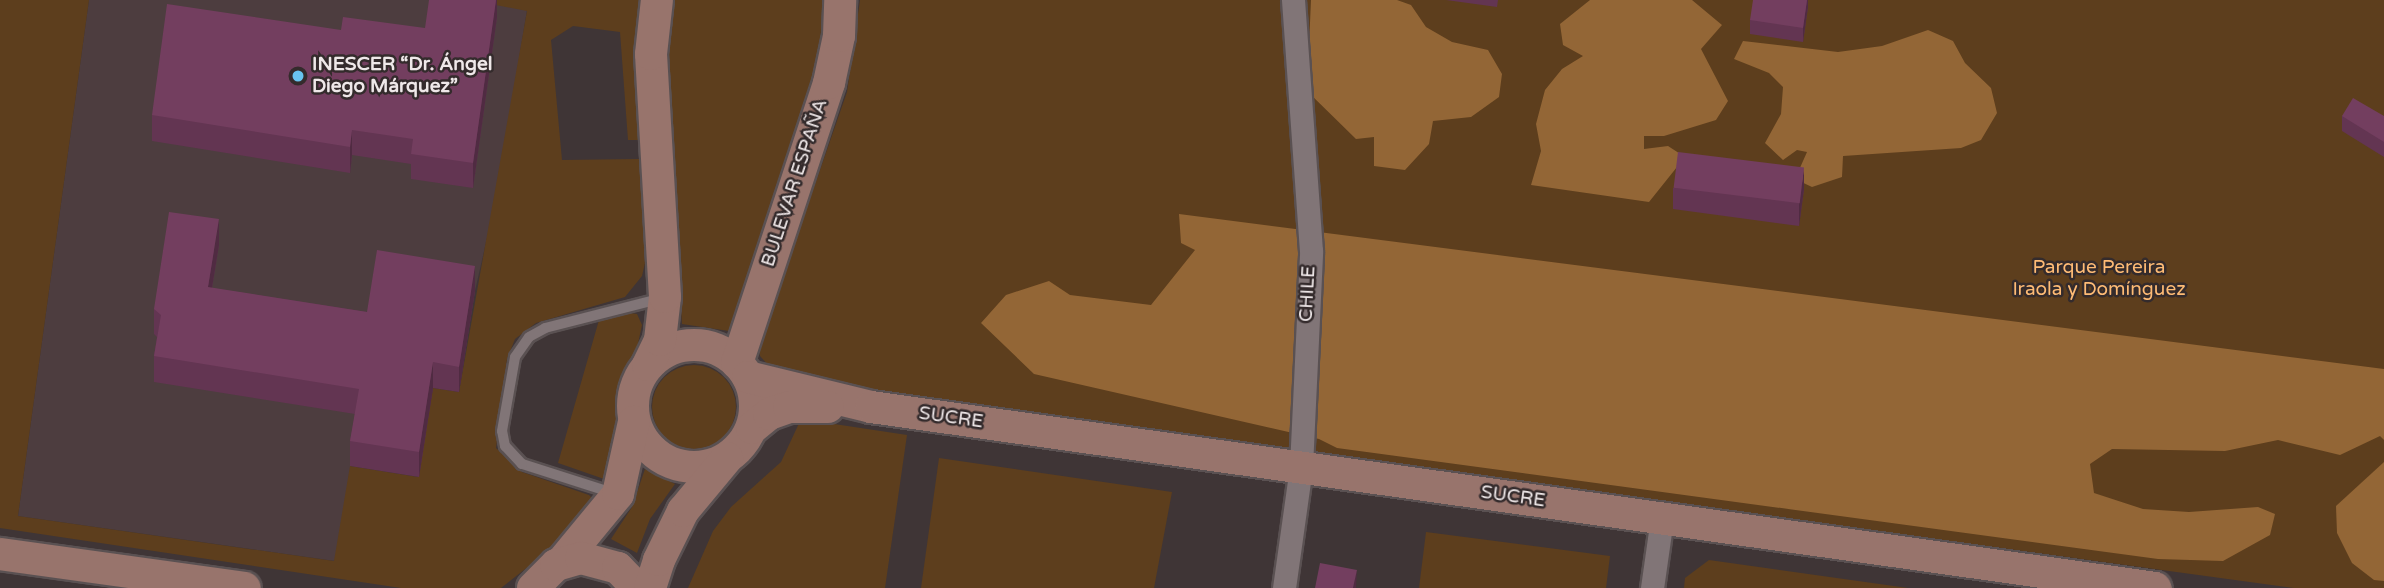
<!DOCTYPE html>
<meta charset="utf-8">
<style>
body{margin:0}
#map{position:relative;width:2384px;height:588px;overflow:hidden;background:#3f3536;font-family:"Varela Round",sans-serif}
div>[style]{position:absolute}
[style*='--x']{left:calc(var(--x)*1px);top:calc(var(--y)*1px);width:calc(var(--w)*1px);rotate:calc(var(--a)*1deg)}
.built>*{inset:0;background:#4d3d3f}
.green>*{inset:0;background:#5d3e1d}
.round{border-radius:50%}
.forest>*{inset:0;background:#936636}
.roads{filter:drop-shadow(2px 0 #5a5152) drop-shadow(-2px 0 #5a5152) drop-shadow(0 2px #5a5152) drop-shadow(0 -2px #5a5152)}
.lane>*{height:10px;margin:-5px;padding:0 5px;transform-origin:5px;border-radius:5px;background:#817577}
.street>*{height:23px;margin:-11.5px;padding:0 11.5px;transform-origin:11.5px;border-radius:11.5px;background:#817577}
.secondary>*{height:32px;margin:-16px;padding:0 16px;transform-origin:16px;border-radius:16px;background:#98746c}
.secondary>.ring{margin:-16px;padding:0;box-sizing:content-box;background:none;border:32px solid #98746c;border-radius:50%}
.wall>*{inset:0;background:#633552}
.shaded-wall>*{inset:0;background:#502b42}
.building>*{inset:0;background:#733e5f;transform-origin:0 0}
.dots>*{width:19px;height:19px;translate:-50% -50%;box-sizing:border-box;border:4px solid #342b2c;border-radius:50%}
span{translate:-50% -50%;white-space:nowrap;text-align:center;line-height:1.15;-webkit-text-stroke:5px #342b2c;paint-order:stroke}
.poi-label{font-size:19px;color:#efe8e9;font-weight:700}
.left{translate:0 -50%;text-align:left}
.street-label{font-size:19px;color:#efe8e9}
.park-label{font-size:19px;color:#febb75}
</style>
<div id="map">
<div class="built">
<div style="clip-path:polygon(89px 0,470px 0,527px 10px,496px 198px,475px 291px,377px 276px,365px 355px,154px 334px,364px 385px,335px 561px,18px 516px)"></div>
</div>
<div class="green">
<div style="clip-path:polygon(0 0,89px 0,18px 516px,334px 561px,350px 466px,418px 477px,433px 388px,459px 392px,527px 11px,470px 0,639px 0,634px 47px,639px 140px,628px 140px,620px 32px,573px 26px,551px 40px,562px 160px,640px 159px,645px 263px,642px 276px,625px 297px,536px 323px,515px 339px,507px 359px,496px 448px,522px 472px,589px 495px,595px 501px,557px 544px,501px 588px,401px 588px,0 528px)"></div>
<div style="clip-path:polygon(671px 0,823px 0,819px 59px,729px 331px,682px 324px,666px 68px)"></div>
<div style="clip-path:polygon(860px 0,2384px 0,2384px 588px,2294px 588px,876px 394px,795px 377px,769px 366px,760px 356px,759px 346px,847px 92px)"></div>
<div style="clip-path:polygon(630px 313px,637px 314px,642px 325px,636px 353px,616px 397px,618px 427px,607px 480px,558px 463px,599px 320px)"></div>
<div class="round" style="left:652px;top:365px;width:84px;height:84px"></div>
<div style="clip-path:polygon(801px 419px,907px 435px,885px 588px,688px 588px,713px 531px,731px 507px,781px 462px)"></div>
<div style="clip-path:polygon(939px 458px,1172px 492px,1154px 588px,921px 588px)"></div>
<div style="clip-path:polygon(645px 469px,675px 484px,650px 519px,637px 553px,611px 539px,632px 507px)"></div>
<div style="clip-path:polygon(1426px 532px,1610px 556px,1606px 588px,1419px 588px)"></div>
<div style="clip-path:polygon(1709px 560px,1908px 588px,1684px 588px,1685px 578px)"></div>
</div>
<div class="forest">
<div style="clip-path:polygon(1311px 0,1397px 0,1411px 5px,1426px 27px,1452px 42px,1488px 50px,1502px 74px,1499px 97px,1471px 117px,1433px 121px,1429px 144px,1405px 170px,1374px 166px,1374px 137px,1356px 139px,1307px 91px)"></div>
<div style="clip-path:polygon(1590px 0,1692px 0,1722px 25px,1701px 49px,1728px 101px,1716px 120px,1664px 136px,1644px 136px,1644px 149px,1668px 146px,1685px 157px,1649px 202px,1531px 185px,1541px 151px,1536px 124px,1545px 90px,1562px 69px,1583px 56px,1563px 45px,1560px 24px)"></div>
<div style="clip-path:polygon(1928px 30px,1953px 41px,1965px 63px,1991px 88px,1997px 113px,1981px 140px,1961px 148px,1843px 156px,1842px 177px,1812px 187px,1795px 179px,1807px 152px,1797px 150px,1783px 160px,1765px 143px,1781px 114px,1783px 87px,1769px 73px,1734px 59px,1743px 41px,1838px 52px,1882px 46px)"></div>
<div style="clip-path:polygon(1179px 214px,2384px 369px,2384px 440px,2380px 436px,2340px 455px,2278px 440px,2225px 451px,2112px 449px,2090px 464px,2094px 493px,2143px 509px,2189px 512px,2258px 507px,2275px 514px,2270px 535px,2223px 561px,2158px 559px,1337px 448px,1319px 439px,1034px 374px,981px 323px,1006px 295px,1049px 281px,1070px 295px,1151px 305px,1195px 250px,1181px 243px)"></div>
<div style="clip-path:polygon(2384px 462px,2384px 581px,2374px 580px,2352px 563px,2337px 533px,2336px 506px)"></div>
</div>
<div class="roads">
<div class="lane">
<div style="--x:613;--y:493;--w:96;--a:-162.3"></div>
<div style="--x:522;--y:464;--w:25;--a:-133"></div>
<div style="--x:505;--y:446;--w:15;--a:-101"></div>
<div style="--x:502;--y:431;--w:75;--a:-80"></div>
<div style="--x:515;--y:357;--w:24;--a:-55"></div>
<div style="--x:529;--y:337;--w:18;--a:-29"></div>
<div style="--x:545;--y:328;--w:122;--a:-14.3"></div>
</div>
<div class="street">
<div style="--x:1284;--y:588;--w:122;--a:-82"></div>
<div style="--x:1301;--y:467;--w:216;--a:-87.3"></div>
<div style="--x:1311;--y:251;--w:252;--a:-94.1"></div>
<div style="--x:1652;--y:588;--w:71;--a:-81.9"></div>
</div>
<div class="secondary">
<div class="ring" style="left:633px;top:345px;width:90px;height:90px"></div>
<div style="--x:737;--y:363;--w:295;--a:-71.8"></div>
<div style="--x:829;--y:83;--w:48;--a:-78"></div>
<div style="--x:839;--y:36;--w:36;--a:-88"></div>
<div style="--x:648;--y:365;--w:28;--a:-64"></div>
<div style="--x:660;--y:340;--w:43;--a:-83.4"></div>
<div style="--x:665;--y:297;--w:243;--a:-93.3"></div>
<div style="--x:651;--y:54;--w:54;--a:-83.7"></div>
<div style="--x:748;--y:377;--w:127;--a:13.7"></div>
<div style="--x:871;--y:407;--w:1297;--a:8.02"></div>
<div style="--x:752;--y:428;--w:22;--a:-39"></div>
<div style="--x:769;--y:414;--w:21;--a:-19"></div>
<div style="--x:789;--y:407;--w:39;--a:0"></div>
<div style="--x:0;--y:554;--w:247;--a:7.9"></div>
<div style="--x:562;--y:562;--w:88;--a:-50.5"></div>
<div style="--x:618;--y:494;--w:74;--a:-77.5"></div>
<div style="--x:533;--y:588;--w:33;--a:-45"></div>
<div style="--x:556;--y:565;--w:26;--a:-16"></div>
<div style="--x:581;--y:558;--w:38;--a:15"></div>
<div style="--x:618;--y:568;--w:28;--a:46"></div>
<div style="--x:650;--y:588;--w:29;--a:-72"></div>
<div style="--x:659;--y:560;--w:55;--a:-63.9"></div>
<div style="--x:683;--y:511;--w:69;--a:-50.3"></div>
</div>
</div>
<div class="wall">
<div style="clip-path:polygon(497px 0,497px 17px,473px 188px,411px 179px,411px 164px,352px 155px,350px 173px,152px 141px,152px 115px,341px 30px,425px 28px)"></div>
<div style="clip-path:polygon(1446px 0,1498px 0,1497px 7px)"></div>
<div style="clip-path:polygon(1808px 0,1808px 7px,1803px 42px,1750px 34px,1750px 20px)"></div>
<div style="clip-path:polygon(2342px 116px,2384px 116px,2384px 157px,2342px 131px)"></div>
<div style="clip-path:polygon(1673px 188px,1804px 189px,1799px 226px,1673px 209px)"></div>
<div style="clip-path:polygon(219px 245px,212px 288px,367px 312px,475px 291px,459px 392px,433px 388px,419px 477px,350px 466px,350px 441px,355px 414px,154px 382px,154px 356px,157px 337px,154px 334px,154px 309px)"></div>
</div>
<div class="shaded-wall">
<div style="clip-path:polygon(496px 0,497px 0,497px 17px,473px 188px,473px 163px)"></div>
<div style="clip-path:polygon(1807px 0,1808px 0,1808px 7px,1803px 42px,1803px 28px)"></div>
<div style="clip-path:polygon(352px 130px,352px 155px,350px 173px,350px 147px)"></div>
<div style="clip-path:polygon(1804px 168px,1804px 189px,1799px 226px,1799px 205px)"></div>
<div style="clip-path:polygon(219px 219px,219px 245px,208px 312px,208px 287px)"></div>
<div style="clip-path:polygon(475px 266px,475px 291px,459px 392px,459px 367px)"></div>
<div style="clip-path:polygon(433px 362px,433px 388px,419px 477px,419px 452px)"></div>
<div style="clip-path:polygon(1357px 570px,1356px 588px,1353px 588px)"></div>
</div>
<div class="building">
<div style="clip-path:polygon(429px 0,496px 0,473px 163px,411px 154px,413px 139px,352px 130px,350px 147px,152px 115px,167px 4px,341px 30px,343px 17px,425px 28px)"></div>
<div style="clip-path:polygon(1753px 0,1807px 0,1803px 28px,1750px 20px)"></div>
<div style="clip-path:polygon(2353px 98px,2384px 116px,2384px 142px,2342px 116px)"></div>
<div style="left:1678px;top:152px;width:127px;height:36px;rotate:7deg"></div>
<div style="clip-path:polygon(169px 212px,219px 219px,208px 287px,367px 312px,377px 250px,475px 266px,459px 367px,433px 362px,419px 452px,350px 441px,359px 389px,154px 356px,161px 315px,154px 309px)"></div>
<div style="clip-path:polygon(1320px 563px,1357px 570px,1353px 588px,1315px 588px)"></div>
</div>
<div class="dots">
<div style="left:298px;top:76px;background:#68c4f0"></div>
</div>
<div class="poi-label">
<span class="left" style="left:312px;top:76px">INESCER “Dr. Ángel<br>Diego Márquez”</span>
</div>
<div class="street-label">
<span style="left:795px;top:183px;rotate:-72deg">BULEVAR ESPAÑA</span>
<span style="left:1308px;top:294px;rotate:-87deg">CHILE</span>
<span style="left:951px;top:418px;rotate:8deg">SUCRE</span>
<span style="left:1513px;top:497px;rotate:8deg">SUCRE</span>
</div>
<div class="park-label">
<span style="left:2099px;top:279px">Parque Pereira<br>Iraola y Domínguez</span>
</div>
</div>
